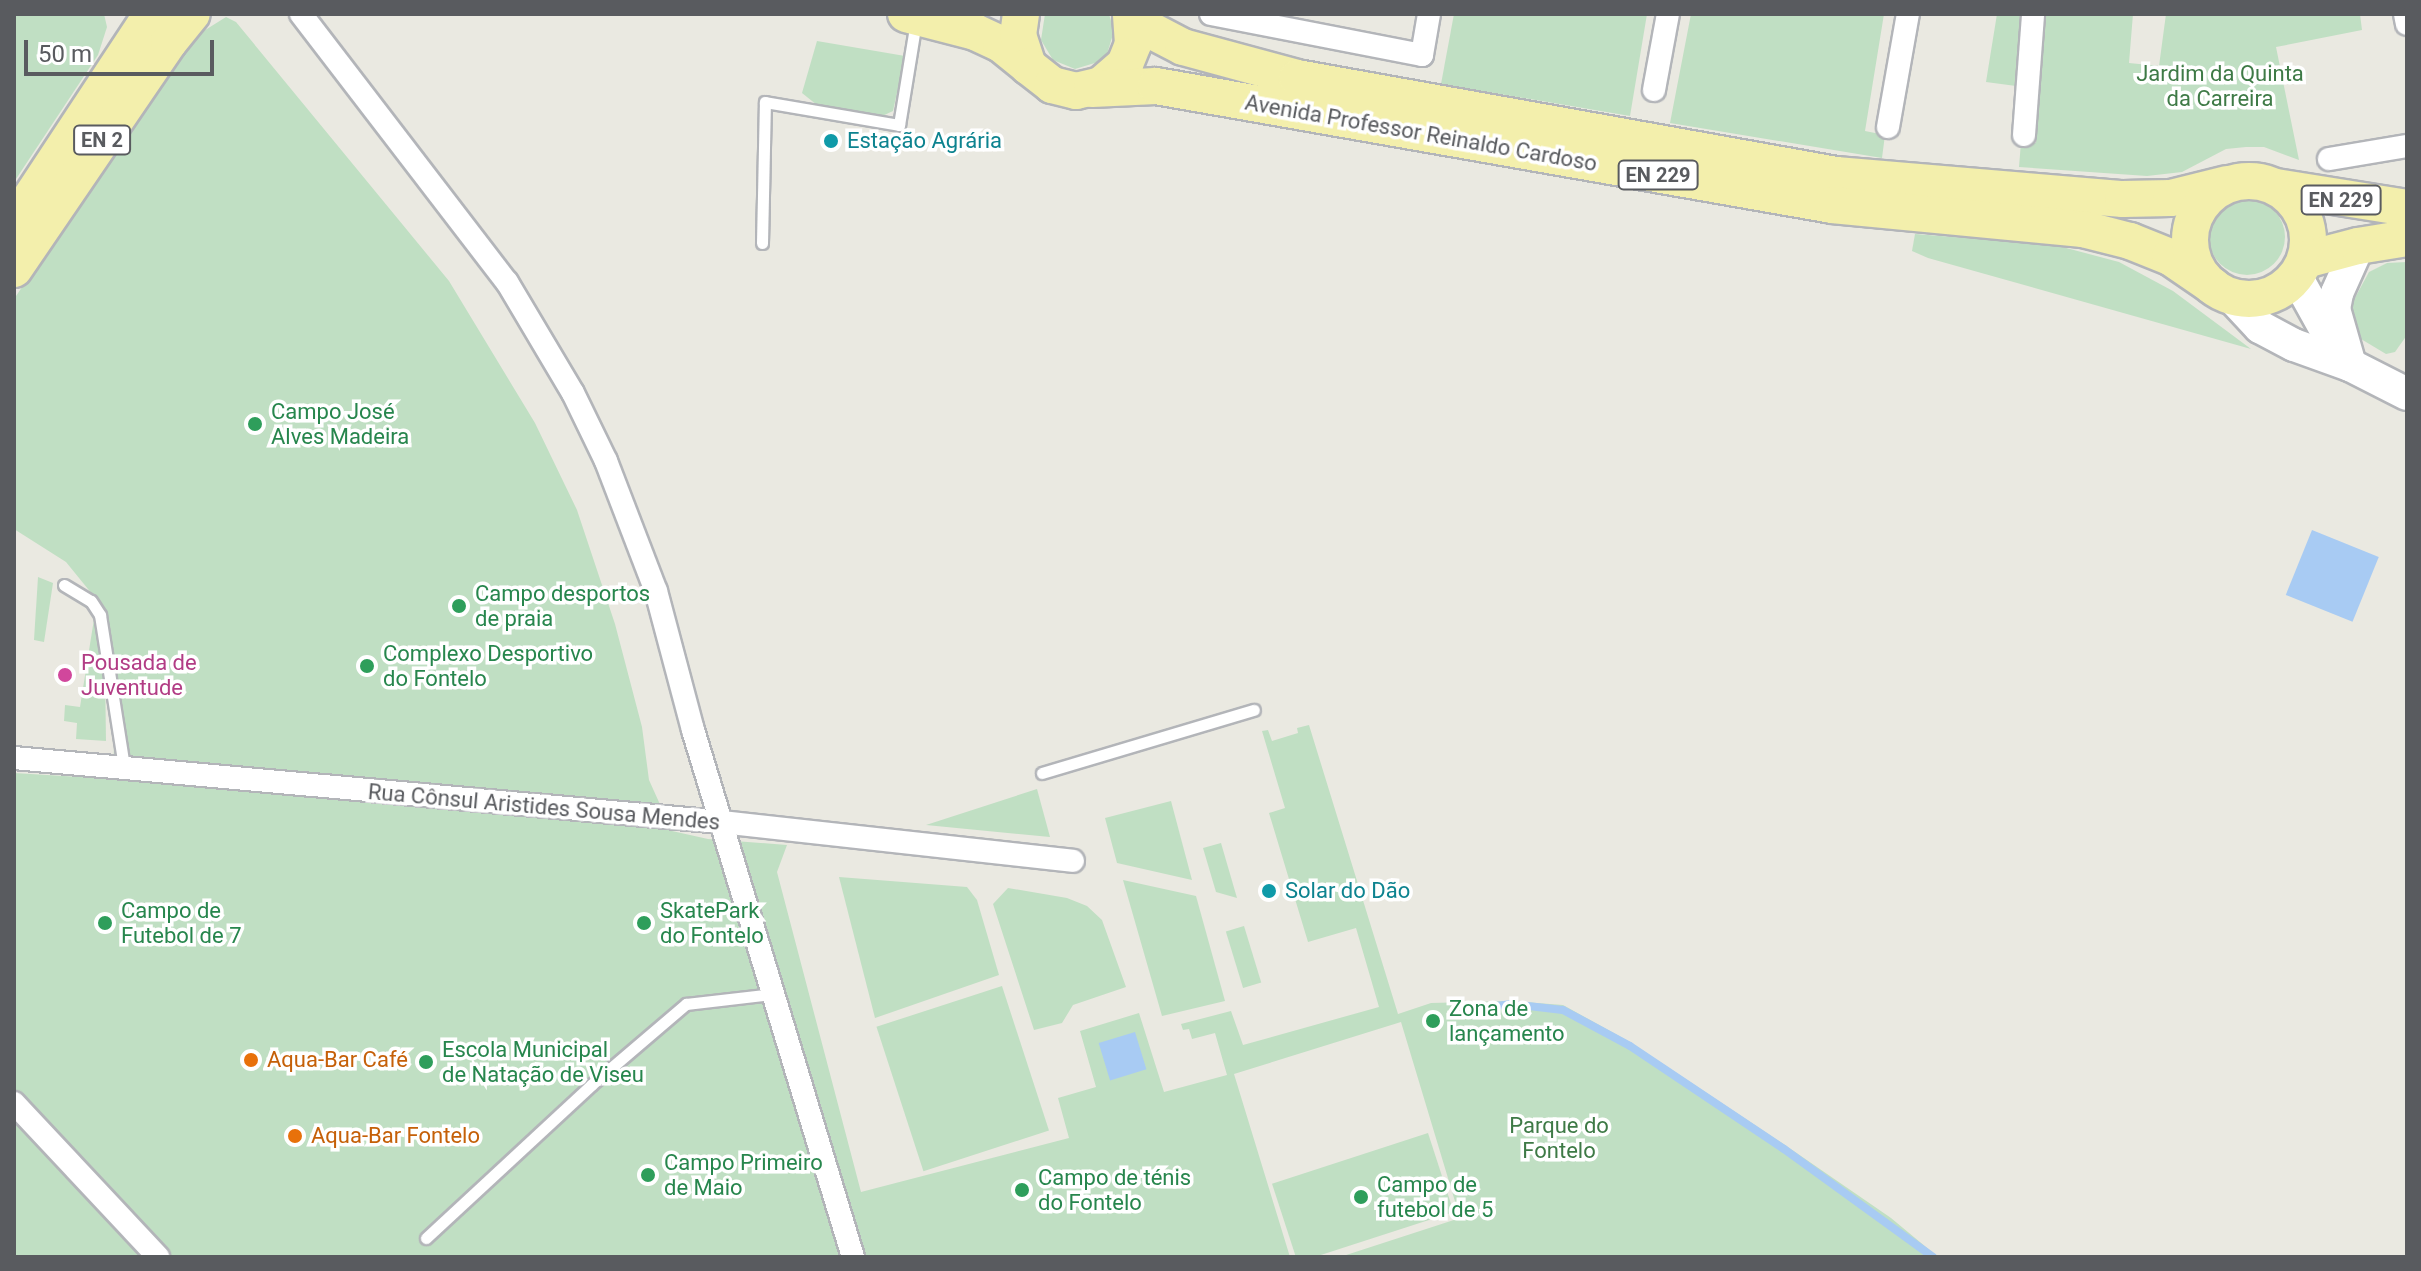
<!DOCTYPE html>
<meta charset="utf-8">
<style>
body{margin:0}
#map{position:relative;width:2421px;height:1271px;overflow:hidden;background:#eae9e1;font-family:Roboto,sans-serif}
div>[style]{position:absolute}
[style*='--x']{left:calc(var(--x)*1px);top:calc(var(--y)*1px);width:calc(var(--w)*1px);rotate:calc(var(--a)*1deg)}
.green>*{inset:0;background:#c0dfc3;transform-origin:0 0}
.round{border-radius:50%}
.water>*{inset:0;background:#a8cbf3;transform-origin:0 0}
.stream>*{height:8px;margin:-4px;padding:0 4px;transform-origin:4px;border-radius:4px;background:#a8cbf3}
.roads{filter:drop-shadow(2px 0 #b3b5b9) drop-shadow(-2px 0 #b3b5b9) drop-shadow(0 2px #b3b5b9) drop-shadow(0 -2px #b3b5b9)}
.lane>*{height:11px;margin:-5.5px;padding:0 5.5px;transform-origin:5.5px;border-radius:5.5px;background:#fff}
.street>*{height:22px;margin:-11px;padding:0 11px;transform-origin:11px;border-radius:11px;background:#fff}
.secondary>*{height:32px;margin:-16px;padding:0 16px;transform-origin:16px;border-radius:16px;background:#fff}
.primary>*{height:36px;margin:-18px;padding:0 18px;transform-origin:18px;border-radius:18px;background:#f3efac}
.primary>.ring{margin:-18px;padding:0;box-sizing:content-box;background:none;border:36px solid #f3efac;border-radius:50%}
.dots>*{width:22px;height:22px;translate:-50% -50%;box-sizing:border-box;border:4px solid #fff;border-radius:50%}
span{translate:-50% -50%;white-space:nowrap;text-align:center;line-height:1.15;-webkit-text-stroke:7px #fff;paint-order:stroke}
.shield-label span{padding:2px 6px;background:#fff;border:2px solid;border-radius:6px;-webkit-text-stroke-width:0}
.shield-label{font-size:20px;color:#595b5f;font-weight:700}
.park-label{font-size:22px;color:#3e7a46}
.street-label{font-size:22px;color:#595b5f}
.culture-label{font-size:22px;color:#0d838f}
.left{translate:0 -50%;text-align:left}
.leisure-label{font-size:22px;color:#27864d}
.hotel-label{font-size:22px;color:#b23c85}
.food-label{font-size:22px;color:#c56008}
.frame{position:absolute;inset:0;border:16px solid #595b5f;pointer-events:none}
.scale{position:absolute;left:24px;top:40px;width:190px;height:36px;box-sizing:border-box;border:4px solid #595b5f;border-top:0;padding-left:10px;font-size:24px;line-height:28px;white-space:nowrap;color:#595b5f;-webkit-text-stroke:6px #fff;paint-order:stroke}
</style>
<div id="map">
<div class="green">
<div style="clip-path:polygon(14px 14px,104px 14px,107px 27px,98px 55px,14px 182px)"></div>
<div style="clip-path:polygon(1045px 14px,1109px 14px,1114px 31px,1107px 54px,1098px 62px,1075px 69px,1053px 60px,1041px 40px)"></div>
<div style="clip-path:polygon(1454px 14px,1647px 14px,1630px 116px,1441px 84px)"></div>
<div style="clip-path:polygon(1691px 14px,1884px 14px,1865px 131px,1885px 135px,1882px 158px,1670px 123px)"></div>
<div style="clip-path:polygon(1997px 14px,2020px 14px,2016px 86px,1986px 82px)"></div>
<div style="clip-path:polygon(2044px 14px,2133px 14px,2129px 63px,2159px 66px,2166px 14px,2360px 14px,2362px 30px,2276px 47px,2299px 160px,2264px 147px,2246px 147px,2226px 149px,2182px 172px,2147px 176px,2019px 167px,2021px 142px,2036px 143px)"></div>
<div style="clip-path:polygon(226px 17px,236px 22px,449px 281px,535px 423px,577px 510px,615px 624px,642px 727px,649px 780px,672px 831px,708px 839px,787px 845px,777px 872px,861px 1192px,1069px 1138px,1058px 1098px,1096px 1087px,1080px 1031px,1139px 1013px,1164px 1092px,1227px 1075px,1215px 1033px,1192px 1039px,1189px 1029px,1183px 1030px,1181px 1024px,1231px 1011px,1243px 1045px,1379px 1007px,1356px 928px,1308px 942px,1269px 813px,1285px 808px,1262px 731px,1268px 730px,1272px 741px,1298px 733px,1297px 728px,1309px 725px,1398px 1014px,1431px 1003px,1509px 1001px,1563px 1005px,1630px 1042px,1785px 1145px,1891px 1218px,1938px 1257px,1340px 1257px,1460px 1218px,1401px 1022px,1234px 1074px,1290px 1257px,14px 1257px,14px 773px,113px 779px,115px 708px,101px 605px,66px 562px,14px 529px,14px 299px,176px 59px,202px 32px)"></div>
<div style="clip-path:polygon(817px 41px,905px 56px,893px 111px,878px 118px,817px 105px,802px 93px)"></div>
<div class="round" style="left:2209px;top:199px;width:76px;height:76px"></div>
<div style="clip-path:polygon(1915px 234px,2055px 245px,2119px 262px,2173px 291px,2251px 349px,1928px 258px,1912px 251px)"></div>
<div style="clip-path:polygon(2407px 262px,2407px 335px,2395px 352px,2386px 354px,2361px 339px,2353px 328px,2350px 307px,2369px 272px,2387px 263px)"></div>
<div style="clip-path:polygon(38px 577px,53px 583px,44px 642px,34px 640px)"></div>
<div style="clip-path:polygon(94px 619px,105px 671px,106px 741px,76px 739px,77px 723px,64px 721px,65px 705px,80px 707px)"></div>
<div style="clip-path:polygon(1037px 789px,1050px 837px,926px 825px)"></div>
<div style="clip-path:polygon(1171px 801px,1192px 880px,1117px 863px,1105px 818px)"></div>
<div style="clip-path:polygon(1221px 843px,1237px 898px,1216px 892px,1203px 848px)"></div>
<div style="clip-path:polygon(839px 877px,967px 887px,977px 900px,999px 975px,875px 1018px)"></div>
<div style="clip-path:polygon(1123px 880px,1196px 896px,1225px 1001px,1162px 1016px)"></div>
<div style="clip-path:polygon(1008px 888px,1067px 898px,1087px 906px,1102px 920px,1126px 987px,1073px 1005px,1062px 1023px,1034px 1030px,993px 904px)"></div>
<div style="left:1244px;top:926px;width:59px;height:19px;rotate:73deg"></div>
<div style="left:1002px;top:986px;width:152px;height:132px;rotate:72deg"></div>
<div style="left:1428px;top:1133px;width:83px;height:164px;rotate:72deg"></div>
</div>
<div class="water">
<div style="left:2312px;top:530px;width:72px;height:70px;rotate:22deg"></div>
<div style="left:1135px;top:1032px;width:39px;height:38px;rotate:73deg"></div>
</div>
<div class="stream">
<div style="--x:1467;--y:1010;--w:43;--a:-7.9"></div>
<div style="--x:1510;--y:1004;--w:53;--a:6.5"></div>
<div style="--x:1563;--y:1010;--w:76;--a:28.2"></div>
<div style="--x:1630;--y:1046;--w:185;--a:33.8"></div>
<div style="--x:1784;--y:1149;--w:184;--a:35.9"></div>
</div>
<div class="roads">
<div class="lane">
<div style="--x:762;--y:243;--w:141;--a:-88.8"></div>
<div style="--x:765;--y:102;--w:136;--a:9.7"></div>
<div style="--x:899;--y:125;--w:105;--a:-80.7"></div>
<div style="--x:64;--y:585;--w:31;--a:31"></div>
<div style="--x:91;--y:601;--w:17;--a:57"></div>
<div style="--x:100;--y:615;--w:154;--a:81"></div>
<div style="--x:1042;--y:773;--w:221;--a:-16.6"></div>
<div style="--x:426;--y:1238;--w:225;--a:-42.8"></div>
<div style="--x:591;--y:1085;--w:125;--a:-40.5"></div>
<div style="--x:686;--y:1004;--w:88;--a:-6.6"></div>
</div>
<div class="street">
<div style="--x:301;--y:14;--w:338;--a:52.5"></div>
<div style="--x:507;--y:282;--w:129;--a:59.3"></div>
<div style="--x:573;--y:393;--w:76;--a:64.1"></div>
<div style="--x:606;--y:461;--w:139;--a:69"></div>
<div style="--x:656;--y:591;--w:144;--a:75.1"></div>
<div style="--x:693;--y:730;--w:551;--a:73.11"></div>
<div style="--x:1211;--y:14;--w:215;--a:11"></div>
<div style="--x:1422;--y:55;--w:42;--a:-80.3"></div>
<div style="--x:2405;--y:14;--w:10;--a:79"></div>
<div style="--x:1654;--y:90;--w:77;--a:-79.6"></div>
<div style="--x:1888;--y:127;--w:115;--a:-80"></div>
<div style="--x:2024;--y:135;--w:121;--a:-85.7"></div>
<div style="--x:2329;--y:159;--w:79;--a:-9.5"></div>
<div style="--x:14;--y:758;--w:710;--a:5.17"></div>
<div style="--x:721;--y:822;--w:354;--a:6.3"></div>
<div style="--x:14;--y:1103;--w:211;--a:46.9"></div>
</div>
<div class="secondary">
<div style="--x:2297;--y:278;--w:74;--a:61"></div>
<div style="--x:2232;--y:297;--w:41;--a:47"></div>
<div style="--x:2260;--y:327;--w:38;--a:28"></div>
<div style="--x:2294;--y:345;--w:59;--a:19.7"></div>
<div style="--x:2350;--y:365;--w:64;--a:27"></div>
<div style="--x:2350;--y:365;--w:58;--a:-105.9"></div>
<div style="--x:2334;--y:309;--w:16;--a:-79"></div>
<div style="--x:2337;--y:293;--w:51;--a:-65.9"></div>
</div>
<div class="primary">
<div style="--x:906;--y:14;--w:71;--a:14.6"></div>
<div style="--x:975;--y:32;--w:29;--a:25"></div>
<div style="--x:1001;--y:44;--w:35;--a:39"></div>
<div style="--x:1021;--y:14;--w:21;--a:98"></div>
<div style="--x:1018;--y:35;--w:33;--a:72"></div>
<div style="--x:1028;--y:66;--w:31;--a:38"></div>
<div style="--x:1052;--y:85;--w:25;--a:14"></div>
<div style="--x:1076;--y:91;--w:26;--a:-13"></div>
<div style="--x:1101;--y:85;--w:32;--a:-41"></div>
<div style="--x:1125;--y:64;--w:22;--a:-68"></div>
<div style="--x:1133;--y:44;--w:30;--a:-94"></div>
<div style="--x:1133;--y:21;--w:56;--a:27.5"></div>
<div style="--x:1183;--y:47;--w:118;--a:15.2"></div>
<div style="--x:1297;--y:78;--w:548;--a:10.2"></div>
<div style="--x:1836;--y:175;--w:288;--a:4.8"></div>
<div style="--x:2123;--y:199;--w:48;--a:-1.2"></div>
<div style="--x:2171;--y:198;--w:58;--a:-14"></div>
<div style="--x:1092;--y:89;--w:64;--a:-2.7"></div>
<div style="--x:1156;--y:86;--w:686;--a:9.98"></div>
<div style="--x:1832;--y:205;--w:252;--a:5.5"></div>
<div style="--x:2083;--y:229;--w:49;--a:14.3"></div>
<div style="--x:2130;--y:241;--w:43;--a:21.8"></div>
<div style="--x:2170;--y:257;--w:53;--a:34.3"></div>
<div class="ring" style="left:2190px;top:181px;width:82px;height:82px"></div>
<div style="--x:2276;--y:187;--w:133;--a:9.1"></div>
<div style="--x:14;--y:223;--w:250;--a:-56.6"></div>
<div style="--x:2305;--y:260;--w:55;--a:-14.8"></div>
<div style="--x:2358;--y:246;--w:50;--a:-9.3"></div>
<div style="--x:14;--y:269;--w:275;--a:-55.7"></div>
<div style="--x:169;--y:42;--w:36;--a:-51"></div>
</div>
</div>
<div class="dots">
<div style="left:831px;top:141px;background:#0f9aa8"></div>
<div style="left:255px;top:424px;background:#2e9e5b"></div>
<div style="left:459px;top:606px;background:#2e9e5b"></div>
<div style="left:367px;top:666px;background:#2e9e5b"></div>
<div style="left:65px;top:675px;background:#d1479c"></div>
<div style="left:1269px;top:891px;background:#0f9aa8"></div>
<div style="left:105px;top:923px;background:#2e9e5b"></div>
<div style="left:644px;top:923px;background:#2e9e5b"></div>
<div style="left:1433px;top:1021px;background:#2e9e5b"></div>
<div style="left:251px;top:1060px;background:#e8710a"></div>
<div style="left:426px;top:1062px;background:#2e9e5b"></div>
<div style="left:295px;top:1136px;background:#e8710a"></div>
<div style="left:648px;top:1175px;background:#2e9e5b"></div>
<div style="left:1022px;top:1190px;background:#2e9e5b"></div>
<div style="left:1361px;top:1197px;background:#2e9e5b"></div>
</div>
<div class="shield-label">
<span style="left:102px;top:140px">EN 2</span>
<span style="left:1658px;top:175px">EN 229</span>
<span style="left:2341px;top:200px">EN 229</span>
</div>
<div class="park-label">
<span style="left:2220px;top:86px">Jardim da Quinta<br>da Carreira</span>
<span style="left:1559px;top:1138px">Parque do<br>Fontelo</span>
</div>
<div class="street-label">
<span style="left:1421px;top:133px;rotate:10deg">Avenida Professor Reinaldo Cardoso</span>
<span style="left:544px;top:807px;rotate:5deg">Rua Cônsul Aristides Sousa Mendes</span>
</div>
<div class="culture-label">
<span class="left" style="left:847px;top:141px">Estação Agrária</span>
<span class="left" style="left:1285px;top:891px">Solar do Dão</span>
</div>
<div class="leisure-label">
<span class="left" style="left:271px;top:424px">Campo José<br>Alves Madeira</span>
<span class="left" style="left:475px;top:606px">Campo desportos<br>de praia</span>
<span class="left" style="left:383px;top:666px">Complexo Desportivo<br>do Fontelo</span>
<span class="left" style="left:121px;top:923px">Campo de<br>Futebol de 7</span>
<span class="left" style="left:660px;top:923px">SkatePark<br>do Fontelo</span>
<span class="left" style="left:1449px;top:1021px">Zona de<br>lançamento</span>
<span class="left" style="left:442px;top:1062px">Escola Municipal<br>de Natação de Viseu</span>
<span class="left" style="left:664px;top:1175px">Campo Primeiro<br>de Maio</span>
<span class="left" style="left:1038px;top:1190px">Campo de ténis<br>do Fontelo</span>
<span class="left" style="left:1377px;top:1197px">Campo de<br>futebol de 5</span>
</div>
<div class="hotel-label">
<span class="left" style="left:81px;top:675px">Pousada de<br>Juventude</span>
</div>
<div class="food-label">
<span class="left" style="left:267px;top:1060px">Aqua-Bar Café</span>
<span class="left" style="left:311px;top:1136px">Aqua-Bar Fontelo</span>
</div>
<div class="frame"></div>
<div class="scale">50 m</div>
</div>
